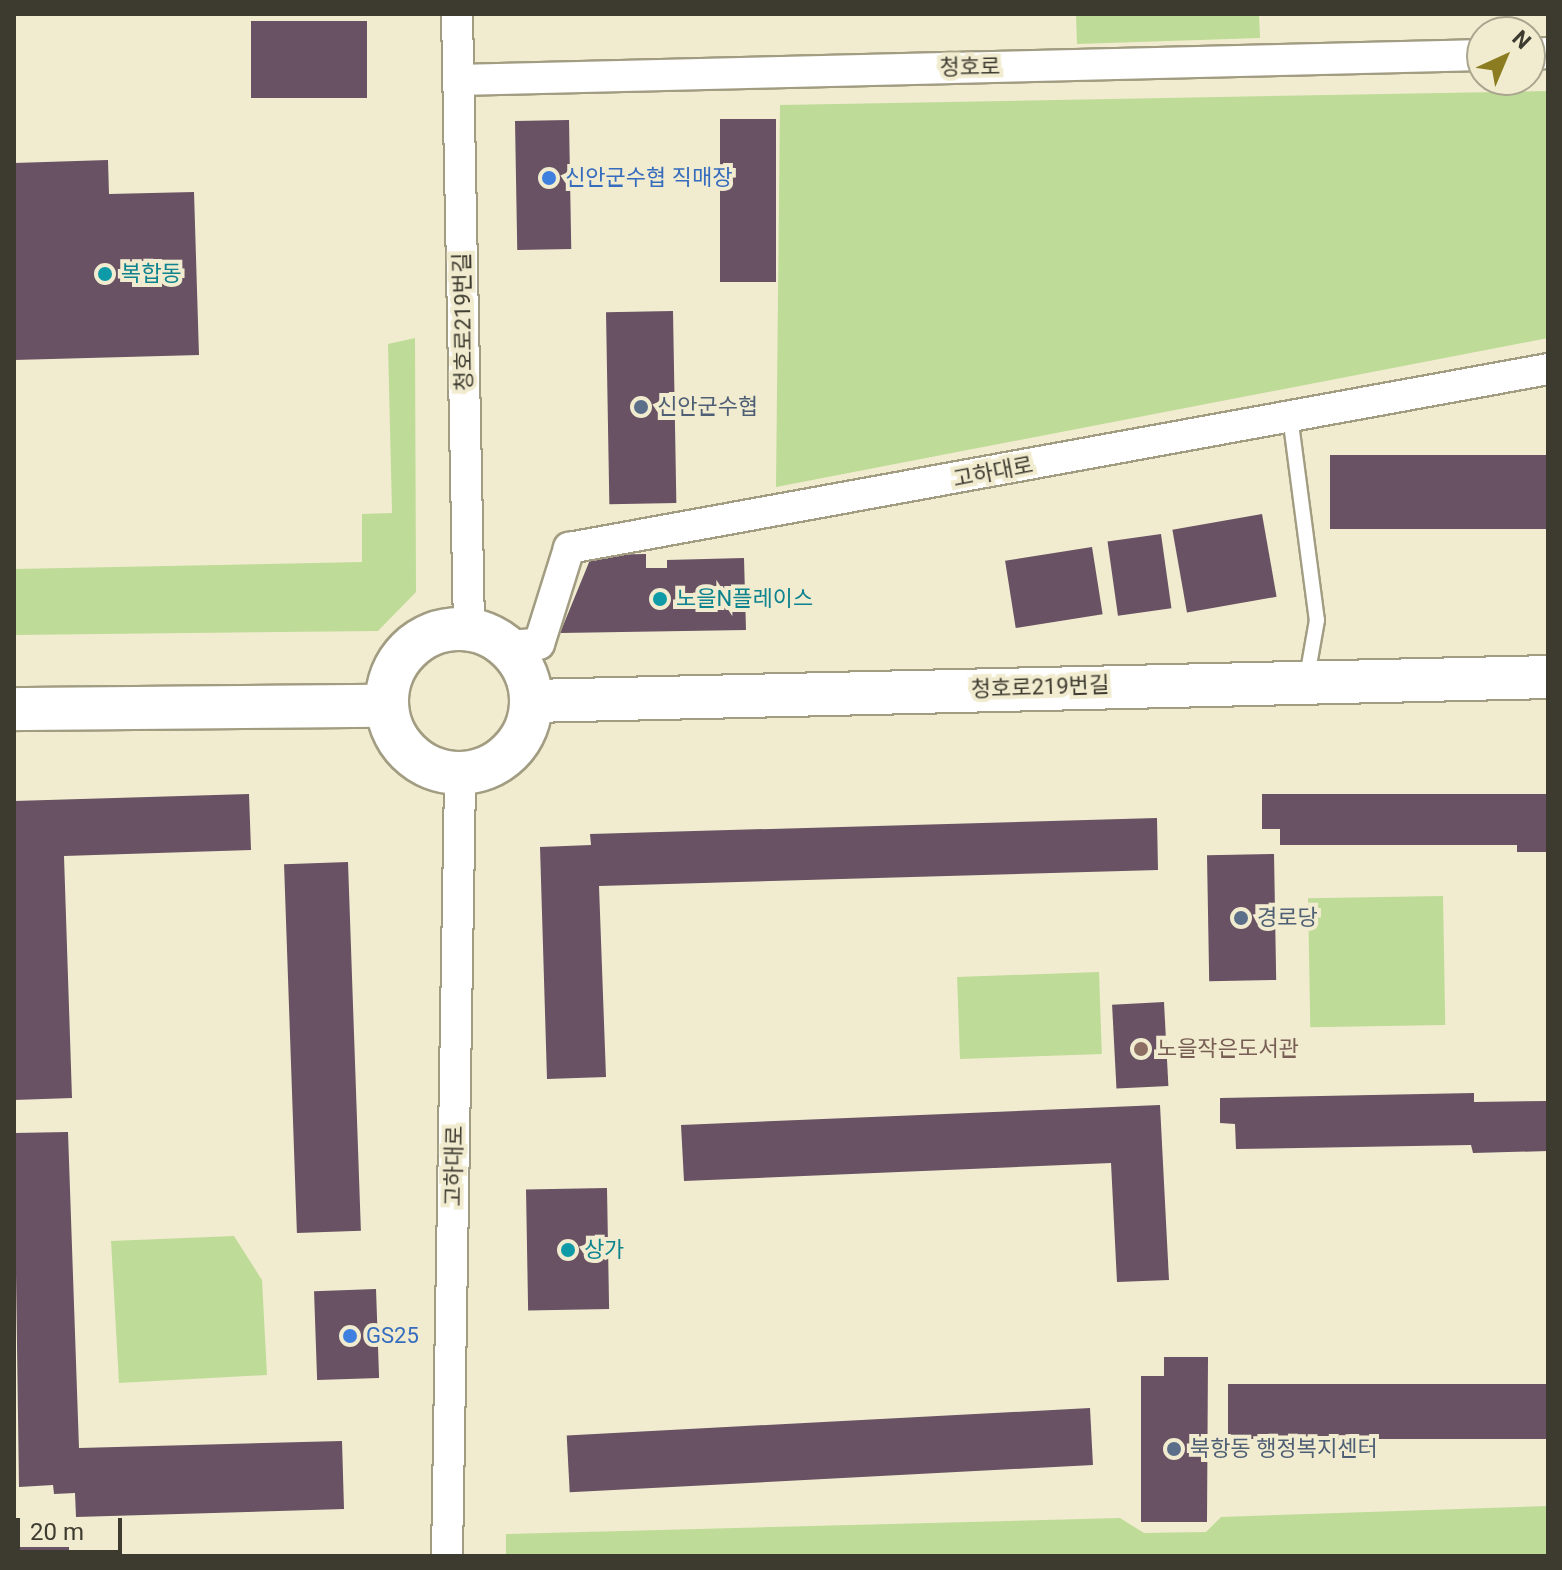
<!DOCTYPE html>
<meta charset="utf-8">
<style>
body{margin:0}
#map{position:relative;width:1562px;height:1570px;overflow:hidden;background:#f1eccf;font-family:Roboto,"Noto Sans KR",sans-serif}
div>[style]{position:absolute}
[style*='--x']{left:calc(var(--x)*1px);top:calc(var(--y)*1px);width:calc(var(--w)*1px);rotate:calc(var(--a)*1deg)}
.green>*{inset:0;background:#bfdb98;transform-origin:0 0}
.building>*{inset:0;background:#685263;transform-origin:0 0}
.roads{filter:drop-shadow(2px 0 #a29d82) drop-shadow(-2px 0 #a29d82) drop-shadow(0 2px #a29d82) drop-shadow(0 -2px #a29d82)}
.lane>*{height:14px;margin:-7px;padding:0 7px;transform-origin:7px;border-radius:7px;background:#fff}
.street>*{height:30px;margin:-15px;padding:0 15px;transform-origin:15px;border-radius:15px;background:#fff}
.secondary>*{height:42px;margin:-21px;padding:0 21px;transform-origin:21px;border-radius:21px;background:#fff}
.secondary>.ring{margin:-21px;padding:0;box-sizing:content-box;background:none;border:42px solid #fff;border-radius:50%}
.dots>*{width:22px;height:22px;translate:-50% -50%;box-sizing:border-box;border:4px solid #f1eccf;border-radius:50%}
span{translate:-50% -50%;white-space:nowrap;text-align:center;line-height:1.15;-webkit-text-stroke:8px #f1eccf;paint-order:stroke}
.street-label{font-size:22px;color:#3d3b30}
.shop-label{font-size:22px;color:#366cbe}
.left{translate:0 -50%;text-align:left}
.culture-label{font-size:22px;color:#0d838f}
.service-label{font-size:22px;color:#4e5e75}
.education-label{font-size:22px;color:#785e54}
.frame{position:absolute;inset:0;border:16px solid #3d3b30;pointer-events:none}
.north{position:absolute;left:1466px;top:16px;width:80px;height:80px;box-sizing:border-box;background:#f1eccf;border:2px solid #a9a58f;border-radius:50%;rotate:44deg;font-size:22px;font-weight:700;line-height:32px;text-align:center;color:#3d3b30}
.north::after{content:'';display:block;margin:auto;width:28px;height:36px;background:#8c7c21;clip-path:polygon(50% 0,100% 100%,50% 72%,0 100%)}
.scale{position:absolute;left:16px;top:1518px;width:106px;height:36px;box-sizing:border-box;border:4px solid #3d3b30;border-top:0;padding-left:10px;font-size:24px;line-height:28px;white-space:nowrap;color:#3d3b30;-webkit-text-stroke:6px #f1eccf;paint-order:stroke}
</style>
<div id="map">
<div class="green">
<div style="clip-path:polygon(1076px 14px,1259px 14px,1260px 38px,1077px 44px)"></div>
<div style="clip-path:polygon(1548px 91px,1548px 338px,776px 487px,780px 105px)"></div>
<div style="clip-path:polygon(415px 338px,416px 592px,378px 631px,14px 635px,14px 569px,362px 562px,362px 514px,392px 513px,388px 344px)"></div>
<div style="left:1443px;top:896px;width:129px;height:135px;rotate:89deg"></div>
<div style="left:1099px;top:972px;width:82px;height:142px;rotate:88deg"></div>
<div style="clip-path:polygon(234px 1236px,262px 1280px,267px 1375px,119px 1383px,111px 1241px)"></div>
<div style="clip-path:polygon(1548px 1506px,1548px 1556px,506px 1556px,506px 1534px,1120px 1518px,1144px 1533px,1206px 1532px,1221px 1517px)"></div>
</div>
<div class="building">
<div style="left:251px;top:21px;width:116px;height:77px"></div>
<div style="left:720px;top:119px;width:56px;height:163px"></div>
<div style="left:569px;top:120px;width:129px;height:54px;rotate:89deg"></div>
<div style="clip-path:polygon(108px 160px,109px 194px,194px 192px,199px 355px,14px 360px,14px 163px)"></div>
<div style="left:673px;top:311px;width:192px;height:67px;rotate:89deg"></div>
<div style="left:1548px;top:455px;width:74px;height:218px;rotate:90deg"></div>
<div style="left:1262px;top:514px;width:84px;height:91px;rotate:80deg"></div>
<div style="left:1161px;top:534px;width:75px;height:54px;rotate:82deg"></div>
<div style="left:1092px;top:547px;width:68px;height:88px;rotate:81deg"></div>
<div style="clip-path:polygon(646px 554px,646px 568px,667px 568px,667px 560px,744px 558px,746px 630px,560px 633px,592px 555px)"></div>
<div style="clip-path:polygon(249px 794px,251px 850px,64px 856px,72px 1098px,14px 1100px,14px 801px)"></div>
<div style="clip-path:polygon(1262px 794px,1548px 794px,1548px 852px,1517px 852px,1517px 845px,1280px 845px,1280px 829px,1262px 829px)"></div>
<div style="clip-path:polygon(1157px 818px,1158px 870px,599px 886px,606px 1077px,547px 1079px,540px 847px,591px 845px,590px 834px)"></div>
<div style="left:1274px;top:854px;width:126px;height:67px;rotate:89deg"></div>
<div style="left:348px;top:862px;width:369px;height:64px;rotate:88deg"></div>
<div style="left:1164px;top:1002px;width:84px;height:52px;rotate:87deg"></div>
<div style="clip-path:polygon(1474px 1093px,1474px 1102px,1548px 1101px,1548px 1151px,1473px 1153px,1471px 1145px,1236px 1149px,1235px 1124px,1220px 1123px,1220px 1098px)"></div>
<div style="clip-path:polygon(1160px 1105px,1169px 1280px,1117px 1282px,1111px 1163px,684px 1181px,681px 1125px)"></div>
<div style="clip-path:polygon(68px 1132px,79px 1448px,342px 1441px,344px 1509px,76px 1517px,75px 1493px,54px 1494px,53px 1485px,19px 1487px,14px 1133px)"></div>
<div style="left:607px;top:1188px;width:121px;height:81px;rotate:89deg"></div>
<div style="left:376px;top:1289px;width:89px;height:62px;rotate:88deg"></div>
<div style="clip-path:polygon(1164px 1357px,1208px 1357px,1207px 1522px,1141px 1522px,1141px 1376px,1164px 1376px)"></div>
<div style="left:1548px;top:1384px;width:55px;height:320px;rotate:90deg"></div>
<div style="left:1090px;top:1408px;width:57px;height:524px;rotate:87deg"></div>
<div style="left:69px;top:1547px;width:9px;height:55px;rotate:90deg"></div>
</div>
<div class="roads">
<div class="lane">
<div style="--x:1290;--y:416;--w:206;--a:82.5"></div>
<div style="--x:1317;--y:620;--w:58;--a:100"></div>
</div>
<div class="street">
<div style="--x:457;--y:14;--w:616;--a:88.88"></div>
<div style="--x:1530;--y:54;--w:18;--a:-3"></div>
<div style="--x:458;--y:80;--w:1024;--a:-1.4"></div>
<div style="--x:507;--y:646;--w:32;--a:-4"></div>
<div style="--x:539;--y:644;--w:101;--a:-72.6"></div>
<div style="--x:569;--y:548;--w:995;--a:-10.36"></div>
<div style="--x:447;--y:1556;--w:779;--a:-89.04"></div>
</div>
<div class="secondary">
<div class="ring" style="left:387px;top:629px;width:102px;height:102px"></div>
<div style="--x:532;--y:701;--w:1016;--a:-1.35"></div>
<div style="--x:14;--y:709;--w:372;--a:-0.5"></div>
</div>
</div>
<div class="dots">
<div style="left:549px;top:178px;background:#3f7fe0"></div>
<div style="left:105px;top:274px;background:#0f9aa8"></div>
<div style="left:641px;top:407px;background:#5c6f8a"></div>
<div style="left:660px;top:599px;background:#0f9aa8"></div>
<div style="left:1241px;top:918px;background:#5c6f8a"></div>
<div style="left:1141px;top:1049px;background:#8d6e63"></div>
<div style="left:568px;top:1250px;background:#0f9aa8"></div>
<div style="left:350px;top:1336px;background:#3f7fe0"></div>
<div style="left:1174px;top:1449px;background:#5c6f8a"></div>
</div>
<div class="street-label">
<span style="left:970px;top:67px;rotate:-1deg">청호로</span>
<span style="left:463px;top:322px;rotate:-91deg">청호로219번길</span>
<span style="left:993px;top:472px;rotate:-11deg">고하대로</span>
<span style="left:1040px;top:687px;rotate:-2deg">청호로219번길</span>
<span style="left:454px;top:1166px;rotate:-89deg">고하대로</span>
</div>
<div class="shop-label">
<span class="left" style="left:565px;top:178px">신안군수협 직매장</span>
<span class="left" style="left:366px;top:1336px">GS25</span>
</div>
<div class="culture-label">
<span class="left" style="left:121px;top:274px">복합동</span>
<span class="left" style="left:676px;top:599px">노을N플레이스</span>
<span class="left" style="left:584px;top:1250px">상가</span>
</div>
<div class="service-label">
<span class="left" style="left:657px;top:407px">신안군수협</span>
<span class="left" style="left:1257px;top:918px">경로당</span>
<span class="left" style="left:1190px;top:1449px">북항동 행정복지센터</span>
</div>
<div class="education-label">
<span class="left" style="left:1157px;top:1049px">노을작은도서관</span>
</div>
<div class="frame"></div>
<div class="north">N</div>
<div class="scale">20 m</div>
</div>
